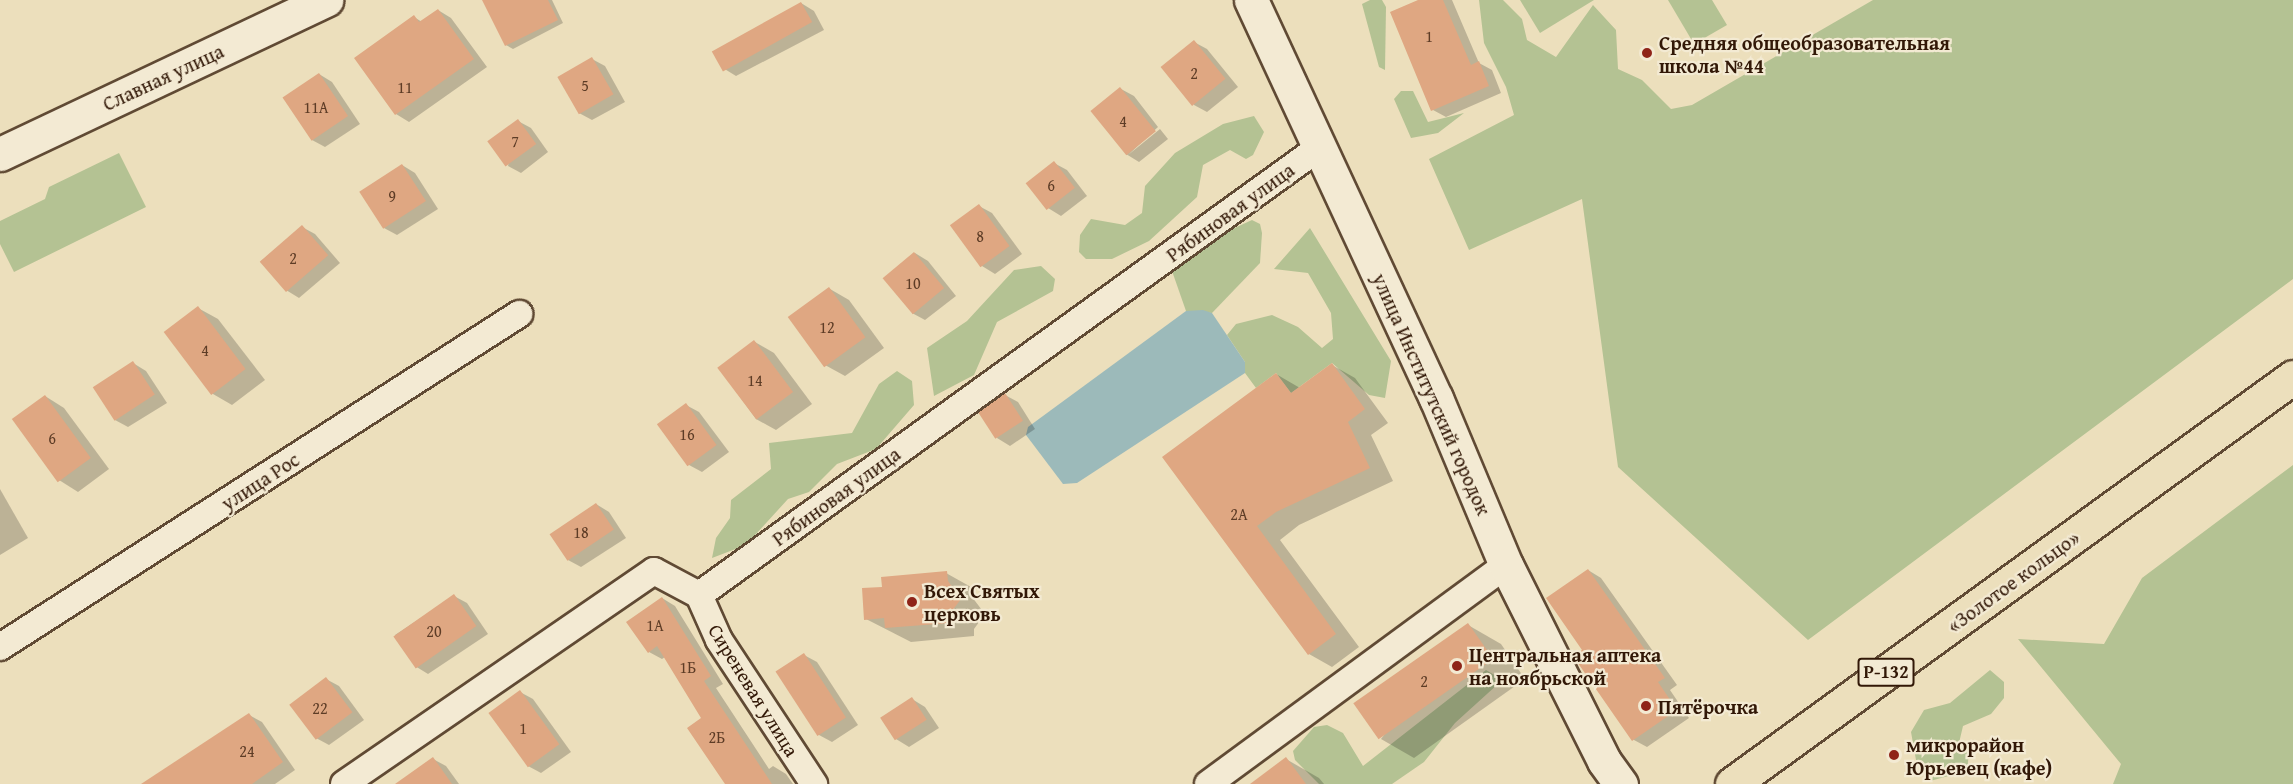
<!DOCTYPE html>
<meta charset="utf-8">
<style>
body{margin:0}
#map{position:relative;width:2293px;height:784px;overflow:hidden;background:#ecdfbc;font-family:"Gentium Book Plus",serif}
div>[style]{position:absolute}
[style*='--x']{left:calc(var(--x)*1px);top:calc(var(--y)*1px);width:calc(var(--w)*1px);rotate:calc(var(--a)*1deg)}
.green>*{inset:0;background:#b4c293}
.water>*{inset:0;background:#9cbaba}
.shadow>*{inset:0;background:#0003}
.building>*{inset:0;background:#dfa782;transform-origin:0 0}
.roads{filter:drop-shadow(2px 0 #604a34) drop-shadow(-2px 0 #604a34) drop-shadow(0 2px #604a34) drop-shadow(0 -2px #604a34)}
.street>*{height:26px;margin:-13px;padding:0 13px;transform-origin:13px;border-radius:13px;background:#f3ead3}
.secondary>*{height:33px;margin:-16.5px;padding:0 16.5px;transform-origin:16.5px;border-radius:16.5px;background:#f3ead3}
.highway>*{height:33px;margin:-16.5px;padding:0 16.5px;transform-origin:16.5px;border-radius:16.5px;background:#ecdfbc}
.dots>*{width:16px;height:16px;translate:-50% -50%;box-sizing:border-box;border:3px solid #f3ead3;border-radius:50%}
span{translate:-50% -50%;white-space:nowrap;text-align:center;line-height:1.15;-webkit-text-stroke:4.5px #f3ead3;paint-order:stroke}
.number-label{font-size:16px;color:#5d3c26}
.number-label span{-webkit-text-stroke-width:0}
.shield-label span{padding:2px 4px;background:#f3ead3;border:2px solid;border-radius:4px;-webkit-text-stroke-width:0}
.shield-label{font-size:18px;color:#321807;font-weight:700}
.poi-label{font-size:20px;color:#321807;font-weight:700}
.left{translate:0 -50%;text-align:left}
.street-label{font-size:20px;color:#321807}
</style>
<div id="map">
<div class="green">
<div style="clip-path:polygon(1370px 0,1382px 0,1386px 7px,1385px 70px,1379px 67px,1362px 4px)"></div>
<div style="clip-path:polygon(1479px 0,1503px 0,1522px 19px,1527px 40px,1556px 57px,1593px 5px,1616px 30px,1618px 69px,1642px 80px,1671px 109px,1692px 105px,1873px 0,2293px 0,2293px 279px,1808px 640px,1618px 467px,1582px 199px,1469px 250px,1429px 159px,1514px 115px,1506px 87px,1484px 43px)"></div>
<div style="clip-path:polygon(1520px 0,1594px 0,1540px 33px)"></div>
<div style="clip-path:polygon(1668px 0,1712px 0,1727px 25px,1694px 44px)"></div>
<div style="clip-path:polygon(1401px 91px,1413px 91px,1428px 122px,1464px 113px,1438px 133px,1411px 138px,1394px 99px)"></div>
<div style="clip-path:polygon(1254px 116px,1264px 132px,1253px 155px,1246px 159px,1230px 150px,1203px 165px,1197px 197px,1149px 241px,1112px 259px,1086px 259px,1079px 252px,1080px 235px,1091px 219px,1125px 225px,1142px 213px,1145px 186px,1175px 153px,1223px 124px)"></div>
<div style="clip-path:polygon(119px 153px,146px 207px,14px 272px,0 244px,0 221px,45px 199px,49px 187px)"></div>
<div style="clip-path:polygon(1252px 220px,1260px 224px,1262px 233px,1260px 263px,1212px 313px,1186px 311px,1172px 271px,1200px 244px)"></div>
<div style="clip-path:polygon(1310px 228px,1391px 361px,1385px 398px,1369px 395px,1332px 363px,1291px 393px,1276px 373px,1256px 388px,1245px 373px,1245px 362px,1227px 335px,1236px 324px,1272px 315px,1298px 327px,1322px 348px,1333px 339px,1331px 313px,1308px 273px,1274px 269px)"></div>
<div style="clip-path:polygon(1041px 266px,1055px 279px,1053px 291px,997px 322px,974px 375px,934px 396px,927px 348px,967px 321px,1014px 270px)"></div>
<div style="clip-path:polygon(897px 371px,912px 381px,914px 405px,876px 449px,837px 464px,809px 492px,788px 499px,746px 545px,712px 558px,716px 538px,730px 518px,731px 500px,771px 469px,769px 443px,852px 433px,879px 384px)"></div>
<div style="clip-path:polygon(2293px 465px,2293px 784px,2113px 784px,2121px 764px,2018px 639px,2104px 644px,2142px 578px)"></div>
<div style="clip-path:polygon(1486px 670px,1496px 676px,1498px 684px,1455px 723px,1424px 762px,1392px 784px,1319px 784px,1295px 760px,1293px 751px,1314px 727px,1327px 725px,1343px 733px,1363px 766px)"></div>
<div style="clip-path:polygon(1990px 670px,2004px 682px,2004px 698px,1991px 714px,1963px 726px,1959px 743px,1969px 753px,1967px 771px,1930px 781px,1916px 760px,1911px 732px,1924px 710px,1950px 703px)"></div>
</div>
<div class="water">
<div style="clip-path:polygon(1203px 310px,1212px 313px,1245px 362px,1245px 373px,1077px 483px,1063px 484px,1026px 435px,1028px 427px,1186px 311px)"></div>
</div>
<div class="shadow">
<div style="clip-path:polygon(498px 0,552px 0,563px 23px,513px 49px,506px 45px)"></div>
<div style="clip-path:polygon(1422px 0,1452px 0,1479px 63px,1492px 70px,1501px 93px,1446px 117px,1433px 110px)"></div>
<div style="clip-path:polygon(801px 3px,814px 11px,824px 30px,736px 76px,723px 68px)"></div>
<div style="clip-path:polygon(438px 10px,451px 18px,487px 67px,409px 122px,396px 114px,356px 58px,414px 17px,422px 22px)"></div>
<div style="clip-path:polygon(1194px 42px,1207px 49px,1238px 87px,1207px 112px,1194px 105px)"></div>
<div style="clip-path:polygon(592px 59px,605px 66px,625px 102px,592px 120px,579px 113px)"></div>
<div style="clip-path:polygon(319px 74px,332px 82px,360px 124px,325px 147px,312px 140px)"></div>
<div style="clip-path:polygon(1121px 89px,1134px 96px,1158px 127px,1128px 155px,1160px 129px,1168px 139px,1139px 162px,1126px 154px)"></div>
<div style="clip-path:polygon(518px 121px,531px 128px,548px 152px,521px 173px,508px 166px)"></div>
<div style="clip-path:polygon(1054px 163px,1067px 170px,1087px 196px,1061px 216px,1048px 208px,1028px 183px)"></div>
<div style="clip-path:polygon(402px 165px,415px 173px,438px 209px,397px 235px,384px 228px)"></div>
<div style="clip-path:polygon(979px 206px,992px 213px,1022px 254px,995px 274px,982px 266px)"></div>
<div style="clip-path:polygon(302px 227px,315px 234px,340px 263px,299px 298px,286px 290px,261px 261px)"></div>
<div style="clip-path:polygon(915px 253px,928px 261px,956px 296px,925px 320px,912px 313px)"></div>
<div style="clip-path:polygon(830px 289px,849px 300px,884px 348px,845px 376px,825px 365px,790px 318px)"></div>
<div style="clip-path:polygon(198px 308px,218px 319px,265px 380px,232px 405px,213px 394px)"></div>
<div style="clip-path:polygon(755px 342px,774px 353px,812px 404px,776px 430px,756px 419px,719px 368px)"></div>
<div style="clip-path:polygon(133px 363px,146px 371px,167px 403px,128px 427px,115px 420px)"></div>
<div style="clip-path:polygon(1332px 365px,1355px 378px,1388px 423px,1371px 435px,1393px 481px,1299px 525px,1280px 540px,1359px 647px,1332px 667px,1309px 654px,1164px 457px,1276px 374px,1300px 388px)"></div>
<div style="clip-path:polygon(1005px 395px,1018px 402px,1035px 429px,1010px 446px,997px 438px)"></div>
<div style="clip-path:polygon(45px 396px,64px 408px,109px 469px,78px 492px,59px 480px)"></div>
<div style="clip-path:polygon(686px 405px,699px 412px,729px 452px,702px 472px,689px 465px)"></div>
<div style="clip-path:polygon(0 489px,28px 538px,0 555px)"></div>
<div style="clip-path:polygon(596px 504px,609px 512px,626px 538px,581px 567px,568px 560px)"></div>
<div style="clip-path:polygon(1588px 570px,1601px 578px,1677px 685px,1670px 690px,1689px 718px,1647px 747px,1634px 740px,1584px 650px)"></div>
<div style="clip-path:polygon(946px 573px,971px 587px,972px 597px,985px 614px,974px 629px,974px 636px,911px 642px,866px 619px,883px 588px)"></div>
<div style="clip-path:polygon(454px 596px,467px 603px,488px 634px,428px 674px,415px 666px,395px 635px)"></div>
<div style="clip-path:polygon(662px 598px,675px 606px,723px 684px,716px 688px,769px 769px,773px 766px,786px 774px,793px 784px,735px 784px,703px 719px,665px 657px,662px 659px,649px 652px)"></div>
<div style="clip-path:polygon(1468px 625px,1501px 644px,1525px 679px,1414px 758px,1381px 739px)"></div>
<div style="clip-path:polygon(804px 655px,817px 662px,858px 725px,832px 742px,819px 735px)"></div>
<div style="clip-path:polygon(326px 679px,339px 686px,364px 720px,329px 745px,316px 738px)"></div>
<div style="clip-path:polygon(520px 692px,533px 699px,571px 752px,541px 773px,528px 766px)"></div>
<div style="clip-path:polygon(912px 699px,925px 707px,939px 728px,909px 747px,896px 739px,882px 718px)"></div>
<div style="clip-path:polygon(249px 715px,262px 722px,295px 770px,275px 784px,148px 784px)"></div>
<div style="clip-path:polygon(433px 759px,446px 766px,459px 784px,398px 784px)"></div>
<div style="clip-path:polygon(1286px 759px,1319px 778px,1324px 784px,1252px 784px)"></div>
</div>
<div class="building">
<div style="clip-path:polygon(482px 0,548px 0,558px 20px,505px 46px)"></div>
<div style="clip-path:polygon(1418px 0,1443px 0,1471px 65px,1479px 61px,1489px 86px,1431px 111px,1390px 12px)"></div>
<div style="left:801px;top:2px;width:23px;height:102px;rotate:61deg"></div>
<div style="clip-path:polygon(438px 9px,474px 59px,395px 115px,354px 58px,414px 15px,419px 22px)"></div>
<div style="left:1194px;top:40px;width:50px;height:43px;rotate:51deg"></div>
<div style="left:592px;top:57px;width:43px;height:40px;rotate:60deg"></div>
<div style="left:319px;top:73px;width:52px;height:44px;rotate:56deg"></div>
<div style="left:1120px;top:87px;width:57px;height:38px;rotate:51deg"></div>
<div style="left:518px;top:119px;width:31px;height:38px;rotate:54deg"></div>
<div style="left:1054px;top:161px;width:34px;height:36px;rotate:52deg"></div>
<div style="left:402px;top:164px;width:44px;height:51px;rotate:57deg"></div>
<div style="left:979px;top:204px;width:52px;height:36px;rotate:54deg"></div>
<div style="left:302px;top:225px;width:40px;height:56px;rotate:49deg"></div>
<div style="left:914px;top:252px;width:47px;height:41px;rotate:50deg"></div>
<div style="left:829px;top:287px;width:62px;height:51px;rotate:54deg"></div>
<div style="left:198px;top:306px;width:79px;height:43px;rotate:53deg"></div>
<div style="left:754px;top:340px;width:65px;height:46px;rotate:53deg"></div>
<div style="left:133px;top:361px;width:40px;height:48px;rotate:57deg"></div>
<div style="clip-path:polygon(1332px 363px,1365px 409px,1348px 422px,1370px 468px,1276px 512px,1257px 526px,1336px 634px,1308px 655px,1162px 457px,1276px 373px,1291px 393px)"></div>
<div style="left:1005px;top:393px;width:33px;height:33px;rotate:57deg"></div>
<div style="left:45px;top:395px;width:78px;height:41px;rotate:54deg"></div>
<div style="left:686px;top:403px;width:52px;height:36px;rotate:54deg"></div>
<div style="left:596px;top:503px;width:32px;height:56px;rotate:56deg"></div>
<div style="clip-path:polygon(1588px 569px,1665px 678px,1658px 682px,1677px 710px,1632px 741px,1573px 656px,1582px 650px,1546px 598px)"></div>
<div style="clip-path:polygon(947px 571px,948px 581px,961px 599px,949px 615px,950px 623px,885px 628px,884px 618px,864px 620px,862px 588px,882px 587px,881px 577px)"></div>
<div style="left:454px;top:594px;width:39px;height:74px;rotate:55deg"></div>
<div style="clip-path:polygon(662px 597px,711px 676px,704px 681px,772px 784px,725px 784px,687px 728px,701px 718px,657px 646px,648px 653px,626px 622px)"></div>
<div style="left:1468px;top:623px;width:44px;height:140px;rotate:55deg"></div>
<div style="left:804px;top:653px;width:77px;height:34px;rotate:57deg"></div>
<div style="left:326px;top:677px;width:44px;height:46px;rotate:53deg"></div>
<div style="left:520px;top:690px;width:67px;height:39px;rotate:54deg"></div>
<div style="left:912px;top:697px;width:27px;height:38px;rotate:57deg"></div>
<div style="clip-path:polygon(249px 713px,283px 762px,252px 784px,141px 784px)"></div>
<div style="clip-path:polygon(433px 757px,452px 784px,395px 784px)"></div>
<div style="clip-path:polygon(1286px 757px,1306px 784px,1250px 784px)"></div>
</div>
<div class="roads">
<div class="street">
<div style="--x:699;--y:595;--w:766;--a:-35.81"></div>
<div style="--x:699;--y:595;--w:49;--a:66"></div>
<div style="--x:719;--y:640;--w:173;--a:56.6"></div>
<div style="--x:0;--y:647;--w:617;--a:-32.68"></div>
<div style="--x:344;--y:784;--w:376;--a:-34.5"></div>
<div style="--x:654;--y:571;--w:51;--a:28.1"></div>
<div style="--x:1208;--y:784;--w:370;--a:-36.3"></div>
</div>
<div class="secondary">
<div style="--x:1251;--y:0;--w:439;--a:65.1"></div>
<div style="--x:1436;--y:398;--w:181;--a:67.3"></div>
<div style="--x:1506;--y:565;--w:219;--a:63.4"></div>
<div style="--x:1604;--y:761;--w:29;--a:54"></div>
<div style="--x:0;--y:154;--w:361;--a:-25.3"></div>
</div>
<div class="highway">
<div style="--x:1732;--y:784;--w:693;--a:-35.96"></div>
</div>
</div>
<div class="dots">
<div style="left:1647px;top:53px;background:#8f2418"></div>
<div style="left:912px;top:602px;background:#8f2418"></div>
<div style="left:1457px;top:666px;background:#8f2418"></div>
<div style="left:1646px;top:706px;background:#8f2418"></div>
<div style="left:1894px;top:755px;background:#8f2418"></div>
</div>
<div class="number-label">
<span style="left:1429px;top:36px">1</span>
<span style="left:1194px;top:73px">2</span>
<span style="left:585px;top:85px">5</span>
<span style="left:405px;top:87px">11</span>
<span style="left:316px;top:107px">11А</span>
<span style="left:1123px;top:121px">4</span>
<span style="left:515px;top:141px">7</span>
<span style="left:1051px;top:185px">6</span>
<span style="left:392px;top:196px">9</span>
<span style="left:980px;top:236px">8</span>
<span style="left:293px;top:258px">2</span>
<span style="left:913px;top:283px">10</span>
<span style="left:827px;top:327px">12</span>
<span style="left:205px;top:350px">4</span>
<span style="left:755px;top:380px">14</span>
<span style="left:687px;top:434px">16</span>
<span style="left:52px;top:438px">6</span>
<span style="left:1239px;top:514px">2А</span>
<span style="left:581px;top:532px">18</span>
<span style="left:655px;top:625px">1А</span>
<span style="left:434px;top:631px">20</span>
<span style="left:688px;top:667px">1Б</span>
<span style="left:1424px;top:681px">2</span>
<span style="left:320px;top:708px">22</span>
<span style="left:523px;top:728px">1</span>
<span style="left:717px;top:737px">2Б</span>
<span style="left:247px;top:751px">24</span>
</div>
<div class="shield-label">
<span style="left:1886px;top:672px">Р-132</span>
</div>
<div class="poi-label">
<span class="left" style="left:1659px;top:54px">Средняя общеобразовательная<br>школа №44</span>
<span class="left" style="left:924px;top:602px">Всех Святых<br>церковь</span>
<span class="left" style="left:1469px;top:666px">Центральная аптека<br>на ноябрьской</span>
<span class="left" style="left:1658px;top:706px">Пятёрочка</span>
<span class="left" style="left:1906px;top:756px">микрорайон<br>Юрьевец (кафе)</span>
</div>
<div class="street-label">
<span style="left:163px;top:77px;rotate:-25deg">Славная улица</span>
<span style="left:1230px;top:212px;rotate:-36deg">Рябиновая улица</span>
<span style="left:1432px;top:394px;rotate:66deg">улица Институтский городок</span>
<span style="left:260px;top:481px;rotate:-33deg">улица Рос</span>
<span style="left:836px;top:496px;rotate:-36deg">Рябиновая улица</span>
<span style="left:2013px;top:581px;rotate:-36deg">«Золотое кольцо»</span>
<span style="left:754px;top:690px;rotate:58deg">Сиреневая улица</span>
</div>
</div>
